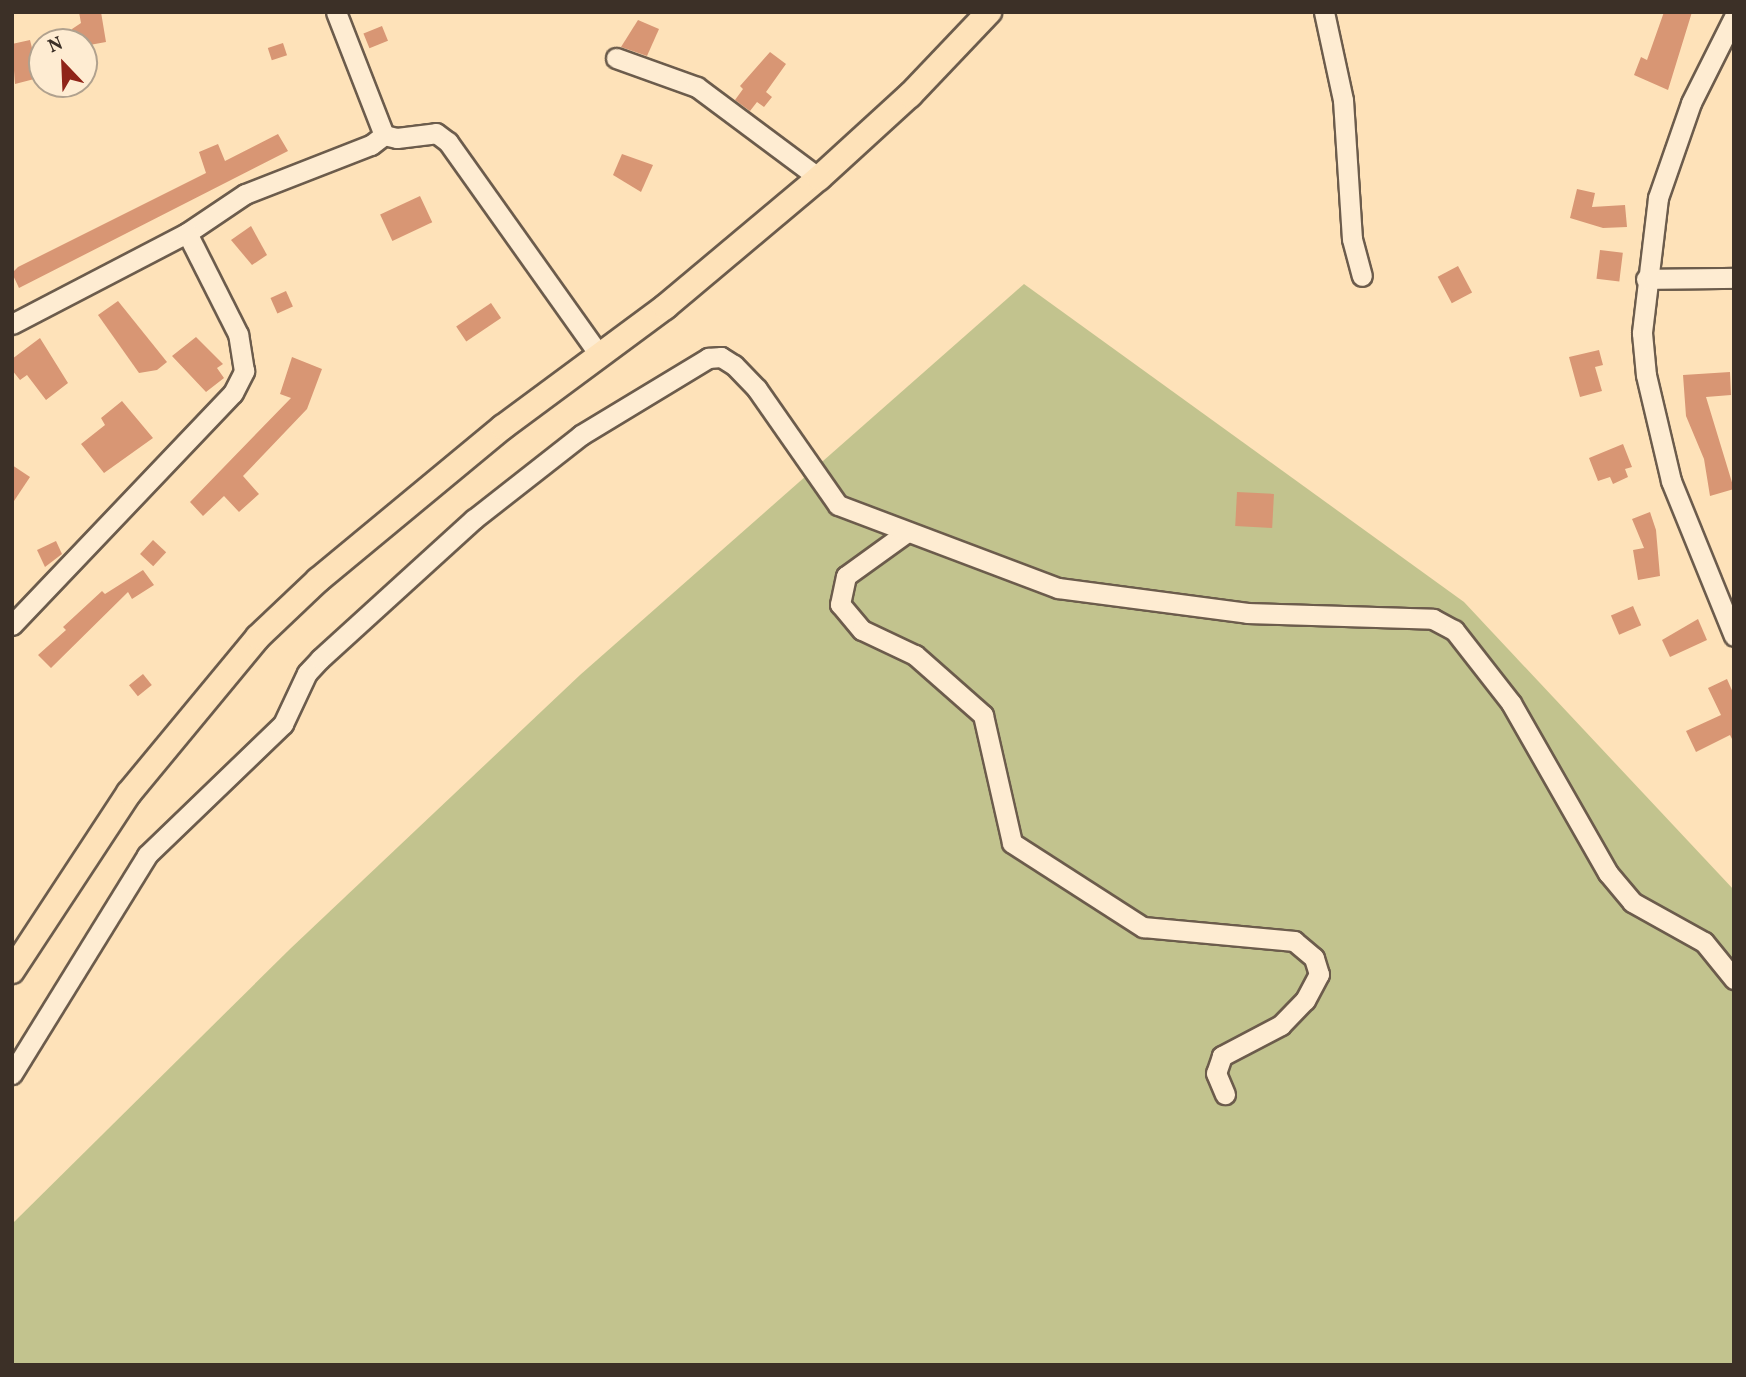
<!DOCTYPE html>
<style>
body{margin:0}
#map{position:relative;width:1746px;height:1377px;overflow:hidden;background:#fee2b9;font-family:Vollkorn,serif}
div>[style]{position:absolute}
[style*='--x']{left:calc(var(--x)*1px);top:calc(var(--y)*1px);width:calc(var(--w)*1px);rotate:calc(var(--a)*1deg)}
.green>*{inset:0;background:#c2c38e}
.building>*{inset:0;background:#d89674;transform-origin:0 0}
.roads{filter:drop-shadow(2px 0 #6c5c4c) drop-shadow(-2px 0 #6c5c4c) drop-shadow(0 2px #6c5c4c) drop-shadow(0 -2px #6c5c4c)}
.minor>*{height:19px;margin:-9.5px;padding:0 9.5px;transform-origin:9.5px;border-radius:9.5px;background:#feecd2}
.major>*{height:24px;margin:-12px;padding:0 12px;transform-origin:12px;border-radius:12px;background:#fee2b9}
span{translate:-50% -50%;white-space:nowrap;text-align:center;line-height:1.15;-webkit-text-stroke:5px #feecd2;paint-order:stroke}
.frame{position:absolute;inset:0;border:14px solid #3c3027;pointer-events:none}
.north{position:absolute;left:28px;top:28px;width:70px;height:70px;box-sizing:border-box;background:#feecd2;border:2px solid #b0a18e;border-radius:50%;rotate:337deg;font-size:19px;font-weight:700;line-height:28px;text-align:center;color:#3c3027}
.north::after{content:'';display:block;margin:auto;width:24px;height:32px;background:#8f2418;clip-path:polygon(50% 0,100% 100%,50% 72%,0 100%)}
</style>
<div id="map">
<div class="green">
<div style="clip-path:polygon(1024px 284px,1464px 602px,1734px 890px,1734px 1365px,12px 1365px,12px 1224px,290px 949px,580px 675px)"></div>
</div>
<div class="building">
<div style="clip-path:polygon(79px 12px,101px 12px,106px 42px,84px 46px,84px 42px,74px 42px,72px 29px,81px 23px)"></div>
<div style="clip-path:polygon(1664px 12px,1692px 12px,1668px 90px,1634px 75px,1641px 57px,1647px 60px)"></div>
<div style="clip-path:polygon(638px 20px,659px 29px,647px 56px,621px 47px)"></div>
<div style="left:382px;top:26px;width:16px;height:20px;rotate:68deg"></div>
<div style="clip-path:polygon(30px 40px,33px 52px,42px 49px,42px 77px,15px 84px,12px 44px)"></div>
<div style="left:283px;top:43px;width:13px;height:16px;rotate:72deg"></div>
<div style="clip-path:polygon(770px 52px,786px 64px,766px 92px,772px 97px,764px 107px,757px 102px,750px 111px,735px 100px,743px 89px,740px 86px)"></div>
<div style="clip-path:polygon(278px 134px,288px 151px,19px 288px,12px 273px,18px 267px,206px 173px,199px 152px,218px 144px,225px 161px)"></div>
<div style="clip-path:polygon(622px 154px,653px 165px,641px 192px,613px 175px)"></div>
<div style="clip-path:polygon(1577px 189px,1595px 193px,1592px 207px,1625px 205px,1627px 227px,1603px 228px,1570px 218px)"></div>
<div style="left:420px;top:196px;width:29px;height:44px;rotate:65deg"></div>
<div style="clip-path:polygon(251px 226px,267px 255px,252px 265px,231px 240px)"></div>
<div style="left:1600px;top:250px;width:23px;height:29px;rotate:7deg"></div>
<div style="left:1458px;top:266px;width:30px;height:23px;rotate:62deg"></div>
<div style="left:286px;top:291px;width:17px;height:17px;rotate:66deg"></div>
<div style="clip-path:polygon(118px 301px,167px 362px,157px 370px,139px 373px,98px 315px)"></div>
<div style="left:491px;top:303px;width:18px;height:42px;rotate:56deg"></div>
<div style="clip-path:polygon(196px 337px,223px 364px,217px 368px,224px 378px,206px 392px,172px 356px)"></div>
<div style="clip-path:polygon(40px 338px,68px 383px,46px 400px,27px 375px,20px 380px,12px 370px,12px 359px)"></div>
<div style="clip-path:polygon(1599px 350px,1603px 365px,1595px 367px,1602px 391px,1580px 397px,1569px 357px)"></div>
<div style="clip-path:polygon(292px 357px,322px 369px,307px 409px,243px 476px,259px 494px,239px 512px,224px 496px,203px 516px,190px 502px,291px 398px,280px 394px)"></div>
<div style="clip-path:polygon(1730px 372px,1731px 395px,1706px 397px,1734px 489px,1710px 496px,1704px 459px,1686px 416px,1683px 375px)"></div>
<div style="clip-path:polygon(122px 401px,153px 438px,104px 473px,81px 444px,105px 425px,101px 418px)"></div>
<div style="clip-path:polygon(1623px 444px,1632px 467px,1625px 469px,1628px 477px,1613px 484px,1610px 477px,1598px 481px,1589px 458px)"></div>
<div style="clip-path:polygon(12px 465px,30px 477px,12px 504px)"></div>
<div style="left:1237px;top:492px;width:37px;height:34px;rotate:3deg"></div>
<div style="clip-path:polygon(1650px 512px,1656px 530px,1660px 576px,1638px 580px,1633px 550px,1644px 548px,1632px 519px)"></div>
<div style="left:153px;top:540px;width:18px;height:19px;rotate:43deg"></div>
<div style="clip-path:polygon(56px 541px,62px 554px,45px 567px,37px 550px)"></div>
<div style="clip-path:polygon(143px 570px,154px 585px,132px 599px,128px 592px,51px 668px,38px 655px,66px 630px,63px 627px,102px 591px,105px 594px)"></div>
<div style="left:1633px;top:606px;width:21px;height:24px;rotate:67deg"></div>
<div style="clip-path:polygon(1698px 619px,1707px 640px,1670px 657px,1662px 640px)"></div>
<div style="left:143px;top:674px;width:14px;height:18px;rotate:51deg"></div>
<div style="clip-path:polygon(1727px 679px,1734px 695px,1734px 743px,1730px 735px,1696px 752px,1686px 731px,1721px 715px,1708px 688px)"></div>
</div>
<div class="roads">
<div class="minor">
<div style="--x:336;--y:12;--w:132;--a:68.7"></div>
<div style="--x:384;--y:135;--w:13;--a:13"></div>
<div style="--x:397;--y:138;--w:39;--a:-7"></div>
<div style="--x:436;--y:133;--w:15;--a:37"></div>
<div style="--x:448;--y:142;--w:262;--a:54.6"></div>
<div style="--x:1324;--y:12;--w:90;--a:77.8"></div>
<div style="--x:1343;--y:100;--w:139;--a:86.3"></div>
<div style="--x:1352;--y:239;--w:38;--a:75"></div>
<div style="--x:1734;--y:17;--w:96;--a:116.6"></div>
<div style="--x:1691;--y:103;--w:101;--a:109.2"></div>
<div style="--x:1658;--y:198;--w:136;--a:96.8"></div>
<div style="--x:1642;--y:333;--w:42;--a:84.6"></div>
<div style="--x:1646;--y:375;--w:109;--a:76.7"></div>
<div style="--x:1671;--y:481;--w:167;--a:67.9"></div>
<div style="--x:616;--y:58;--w:86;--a:19.7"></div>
<div style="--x:697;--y:87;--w:152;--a:36.7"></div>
<div style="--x:1646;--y:279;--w:88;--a:-0.7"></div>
<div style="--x:12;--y:324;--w:197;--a:-27.5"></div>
<div style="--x:187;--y:233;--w:70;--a:-33.9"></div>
<div style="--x:245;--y:194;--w:135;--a:-21.3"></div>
<div style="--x:371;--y:145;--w:16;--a:-38"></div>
<div style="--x:907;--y:532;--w:75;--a:144.2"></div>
<div style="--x:846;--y:576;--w:29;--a:102"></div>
<div style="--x:840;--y:604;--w:34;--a:50"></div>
<div style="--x:862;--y:630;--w:59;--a:25.3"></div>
<div style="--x:915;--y:655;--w:91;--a:41.4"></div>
<div style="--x:983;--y:715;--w:131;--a:77.2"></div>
<div style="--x:1012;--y:843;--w:156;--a:32.7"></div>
<div style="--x:1143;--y:927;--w:152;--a:5.3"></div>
<div style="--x:1294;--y:941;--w:26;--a:40"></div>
<div style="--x:1314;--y:958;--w:17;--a:73"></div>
<div style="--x:1319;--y:974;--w:30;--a:118"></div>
<div style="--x:1305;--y:1000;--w:35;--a:134"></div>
<div style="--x:1281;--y:1025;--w:67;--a:152.3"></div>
<div style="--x:1222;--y:1056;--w:18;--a:109"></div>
<div style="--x:1216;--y:1073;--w:23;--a:67"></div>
<div style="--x:12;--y:625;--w:320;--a:-46.4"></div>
<div style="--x:233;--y:393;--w:25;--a:-63"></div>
<div style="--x:244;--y:371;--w:37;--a:-99"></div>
<div style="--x:238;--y:334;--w:113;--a:-116.8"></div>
<div style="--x:12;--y:1074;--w:257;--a:-58.3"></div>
<div style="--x:147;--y:855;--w:189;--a:-43.9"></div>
<div style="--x:283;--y:724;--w:56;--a:-64.8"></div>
<div style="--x:307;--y:673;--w:19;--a:-47"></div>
<div style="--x:320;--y:659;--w:208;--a:-42.3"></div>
<div style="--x:474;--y:519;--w:136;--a:-38.1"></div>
<div style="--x:581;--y:435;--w:149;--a:-31.2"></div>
<div style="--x:708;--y:358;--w:13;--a:-4"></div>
<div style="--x:721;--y:357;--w:15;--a:32"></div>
<div style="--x:734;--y:365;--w:33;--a:46"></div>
<div style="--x:757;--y:389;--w:141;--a:55.1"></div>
<div style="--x:838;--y:505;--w:235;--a:20.7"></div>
<div style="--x:1058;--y:588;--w:191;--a:7.5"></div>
<div style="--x:1247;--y:613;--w:186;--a:1.8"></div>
<div style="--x:1433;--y:619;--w:24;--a:28"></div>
<div style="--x:1454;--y:630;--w:93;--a:52"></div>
<div style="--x:1511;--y:703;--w:196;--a:60.3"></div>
<div style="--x:1608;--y:873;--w:38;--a:50"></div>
<div style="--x:1632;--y:902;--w:82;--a:29.1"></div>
<div style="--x:1704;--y:942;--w:48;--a:51"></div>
</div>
<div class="major">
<div style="--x:12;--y:971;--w:213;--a:-56.7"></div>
<div style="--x:129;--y:793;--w:202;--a:-50.4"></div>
<div style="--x:258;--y:637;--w:83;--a:-43.5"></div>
<div style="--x:318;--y:580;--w:240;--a:-39.6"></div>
<div style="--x:503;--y:427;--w:202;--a:-36.5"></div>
<div style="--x:665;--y:307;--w:201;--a:-40"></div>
<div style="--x:819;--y:178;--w:123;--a:-42.4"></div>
<div style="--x:910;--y:95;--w:115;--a:-46.4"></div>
</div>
</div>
<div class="frame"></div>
<div class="north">N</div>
</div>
